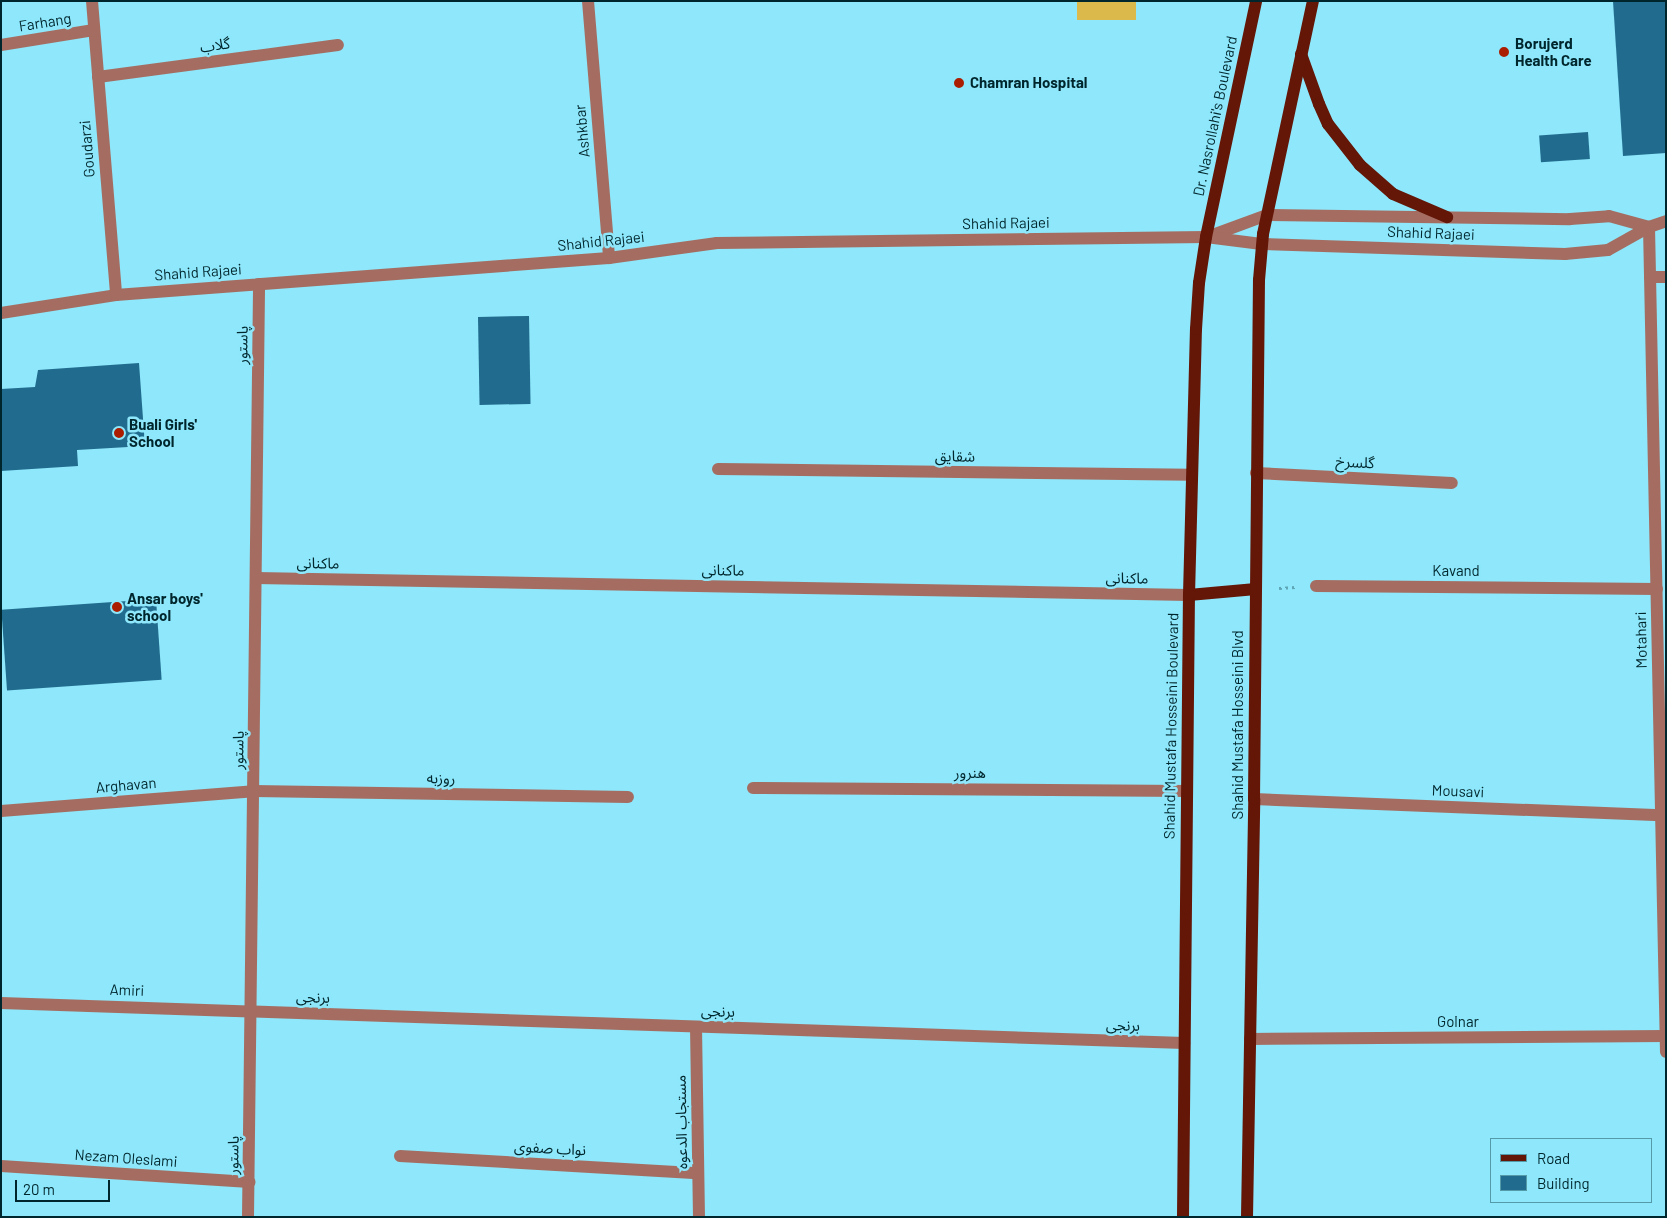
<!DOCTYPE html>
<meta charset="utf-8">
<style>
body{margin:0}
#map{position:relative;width:1667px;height:1218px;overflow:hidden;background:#8ee7fa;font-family:Barlow,"Noto Sans Arabic",sans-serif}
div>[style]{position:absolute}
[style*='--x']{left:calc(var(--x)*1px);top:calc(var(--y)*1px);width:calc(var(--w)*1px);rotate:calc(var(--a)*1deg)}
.green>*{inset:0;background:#dbba4b;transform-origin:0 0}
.building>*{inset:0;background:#216c8e;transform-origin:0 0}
.path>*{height:3px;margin-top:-1.5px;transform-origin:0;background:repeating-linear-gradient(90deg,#5ea6b5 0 2.5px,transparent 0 6.5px)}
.minor>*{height:12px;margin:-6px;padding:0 6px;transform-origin:6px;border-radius:6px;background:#a56d61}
.major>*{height:12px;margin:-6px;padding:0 6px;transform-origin:6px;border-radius:6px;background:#641607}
.dots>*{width:14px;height:14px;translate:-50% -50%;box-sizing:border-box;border:2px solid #8ee7fa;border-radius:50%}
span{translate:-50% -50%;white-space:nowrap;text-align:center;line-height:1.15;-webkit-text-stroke:5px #8ee7fa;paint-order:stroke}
.street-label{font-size:15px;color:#00262d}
.poi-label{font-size:15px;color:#00262d;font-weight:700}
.left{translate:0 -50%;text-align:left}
.frame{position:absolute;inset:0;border:2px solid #00262d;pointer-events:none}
.legend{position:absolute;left:1490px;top:1138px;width:162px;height:65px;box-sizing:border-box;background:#8ee7fa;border:1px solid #559aa8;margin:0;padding:6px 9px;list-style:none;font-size:15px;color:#00262d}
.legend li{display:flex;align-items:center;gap:10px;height:25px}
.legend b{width:25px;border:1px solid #559aa8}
.scale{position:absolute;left:15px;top:1180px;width:95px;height:22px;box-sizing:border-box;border:2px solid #00262d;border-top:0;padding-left:6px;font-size:15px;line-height:18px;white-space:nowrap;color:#00262d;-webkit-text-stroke:4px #8ee7fa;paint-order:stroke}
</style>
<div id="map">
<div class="green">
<div style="left:1077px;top:1px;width:59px;height:19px"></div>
</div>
<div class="building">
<div style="clip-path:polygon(1613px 1px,1666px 1px,1666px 153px,1623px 156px)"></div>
<div style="left:1588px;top:132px;width:27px;height:49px;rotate:86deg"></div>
<div style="left:529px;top:316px;width:88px;height:51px;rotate:89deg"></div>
<div style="clip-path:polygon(139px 363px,145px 446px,77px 450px,78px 466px,1px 471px,1px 389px,35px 387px,38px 370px)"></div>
<div style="left:156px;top:599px;width:81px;height:155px;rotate:86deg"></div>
</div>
<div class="path">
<div style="--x:1279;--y:588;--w:16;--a:-4"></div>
</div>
<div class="minor">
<div style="--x:92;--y:1;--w:295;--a:85.3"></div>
<div style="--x:588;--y:1;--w:258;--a:85.3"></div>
<div style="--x:1;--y:45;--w:94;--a:-9.2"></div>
<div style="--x:98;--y:77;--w:242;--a:-7.6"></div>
<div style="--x:1649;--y:227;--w:825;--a:88.82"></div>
<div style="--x:1210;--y:236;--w:61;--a:-20.2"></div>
<div style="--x:1267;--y:215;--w:303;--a:0.8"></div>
<div style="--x:1570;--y:219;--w:39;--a:-4"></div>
<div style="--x:1609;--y:216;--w:41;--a:15.4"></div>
<div style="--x:1650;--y:277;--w:16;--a:0"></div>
<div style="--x:1;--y:313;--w:116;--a:-8.9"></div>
<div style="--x:116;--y:295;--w:494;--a:-4.3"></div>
<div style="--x:609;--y:258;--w:109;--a:-7.9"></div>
<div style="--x:717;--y:243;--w:489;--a:-0.7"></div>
<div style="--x:1206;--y:237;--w:56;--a:7.1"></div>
<div style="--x:1262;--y:244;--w:303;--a:1.9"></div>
<div style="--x:1565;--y:254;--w:43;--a:-5.3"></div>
<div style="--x:1608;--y:250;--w:47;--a:-29.3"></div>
<div style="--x:1649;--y:227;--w:18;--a:-19"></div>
<div style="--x:718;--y:469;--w:473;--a:0.7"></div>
<div style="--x:1256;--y:473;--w:196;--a:2.9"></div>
<div style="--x:256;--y:578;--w:933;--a:1.04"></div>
<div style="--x:1316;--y:586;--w:341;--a:0.5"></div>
<div style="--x:753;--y:788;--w:433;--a:0.4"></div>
<div style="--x:1254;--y:799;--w:407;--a:2.3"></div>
<div style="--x:1;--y:811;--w:253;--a:-4.5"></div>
<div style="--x:253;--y:791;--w:375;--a:0.9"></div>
<div style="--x:1;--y:1003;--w:1184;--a:1.94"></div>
<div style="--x:696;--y:1027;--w:190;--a:89.1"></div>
<div style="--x:1250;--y:1039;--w:415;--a:-0.4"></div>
<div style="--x:400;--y:1156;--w:298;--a:3.3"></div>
<div style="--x:1;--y:1166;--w:249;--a:3.7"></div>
<div style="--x:248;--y:1217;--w:933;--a:-89.32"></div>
</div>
<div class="major">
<div style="--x:1301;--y:54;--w:53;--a:70.2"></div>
<div style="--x:1319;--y:104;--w:22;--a:66"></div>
<div style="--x:1328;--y:124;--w:52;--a:52"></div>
<div style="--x:1360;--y:165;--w:44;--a:41.3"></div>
<div style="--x:1393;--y:194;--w:59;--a:23.1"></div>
<div style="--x:1189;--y:595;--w:67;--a:-5.1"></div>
<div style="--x:1183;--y:1217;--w:622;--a:-89.45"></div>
<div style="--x:1189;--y:595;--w:266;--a:-88.5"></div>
<div style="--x:1196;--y:329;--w:46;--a:-86.3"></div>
<div style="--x:1199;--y:283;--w:47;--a:-81.3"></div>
<div style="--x:1206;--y:237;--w:241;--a:-78"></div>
<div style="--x:1247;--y:1217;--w:418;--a:-89"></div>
<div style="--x:1254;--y:799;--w:519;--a:-89.45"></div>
<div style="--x:1259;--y:280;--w:46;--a:-85"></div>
<div style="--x:1263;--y:234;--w:238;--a:-77.9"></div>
</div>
<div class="dots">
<div style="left:1504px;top:52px;background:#ab1d00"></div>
<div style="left:959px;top:83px;background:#ab1d00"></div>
<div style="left:119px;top:433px;background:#ab1d00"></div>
<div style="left:117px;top:607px;background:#ab1d00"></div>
</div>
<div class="street-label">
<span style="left:45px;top:22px;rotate:-9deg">Farhang</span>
<span style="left:215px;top:45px;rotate:-8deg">گلاب</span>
<span style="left:1215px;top:116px;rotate:-78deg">Dr. Nasrollahi's Boulevard</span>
<span style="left:582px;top:131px;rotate:-95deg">Ashkbar</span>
<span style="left:87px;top:149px;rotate:-95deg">Goudarzi</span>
<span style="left:1006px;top:223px;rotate:-1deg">Shahid Rajaei</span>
<span style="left:1431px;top:233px;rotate:2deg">Shahid Rajaei</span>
<span style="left:601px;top:241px;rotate:-6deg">Shahid Rajaei</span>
<span style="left:198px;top:272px;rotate:-4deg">Shahid Rajaei</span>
<span style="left:242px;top:345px;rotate:-89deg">پاستور</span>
<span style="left:955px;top:456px;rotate:1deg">شقایق</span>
<span style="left:1355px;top:462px;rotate:3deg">گلسرخ</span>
<span style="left:318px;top:563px;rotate:1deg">ماکنانی</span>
<span style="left:723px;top:570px;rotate:1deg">ماکنانی</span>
<span style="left:1456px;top:571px">Kavand</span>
<span style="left:1127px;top:578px;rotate:1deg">ماکنانی</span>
<span style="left:1641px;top:640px;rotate:-91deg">Motahari</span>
<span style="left:1238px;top:725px;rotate:-90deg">Shahid Mustafa Hosseini Blvd</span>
<span style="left:1171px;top:726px;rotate:-89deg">Shahid Mustafa Hosseini Boulevard</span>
<span style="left:238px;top:750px;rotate:-89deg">پاستور</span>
<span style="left:970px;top:773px">هنرور</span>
<span style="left:441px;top:778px;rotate:1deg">روزبه</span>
<span style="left:126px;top:785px;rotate:-5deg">Arghavan</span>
<span style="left:1458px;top:791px;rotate:2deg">Mousavi</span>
<span style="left:127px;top:990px;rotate:2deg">Amiri</span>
<span style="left:313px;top:997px;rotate:2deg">برنجی</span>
<span style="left:718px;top:1011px;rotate:2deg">برنجی</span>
<span style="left:1458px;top:1022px">Golnar</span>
<span style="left:1123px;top:1025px;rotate:2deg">برنجی</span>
<span style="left:681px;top:1122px;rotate:-91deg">مستجاب الدعوه</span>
<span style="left:550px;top:1148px;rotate:3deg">نواب صفوی</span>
<span style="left:233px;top:1155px;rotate:-89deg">پاستور</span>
<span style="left:126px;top:1158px;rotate:4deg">Nezam Oleslami</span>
</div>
<div class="poi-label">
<span class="left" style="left:1515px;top:52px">Borujerd<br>Health Care</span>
<span class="left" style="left:970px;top:83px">Chamran Hospital</span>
<span class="left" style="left:129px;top:433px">Buali Girls'<br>School</span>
<span class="left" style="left:127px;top:607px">Ansar boys'<br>school</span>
</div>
<div class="frame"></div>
<ul class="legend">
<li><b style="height:6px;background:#641607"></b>Road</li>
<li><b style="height:14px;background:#216c8e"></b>Building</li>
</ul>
<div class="scale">20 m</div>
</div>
